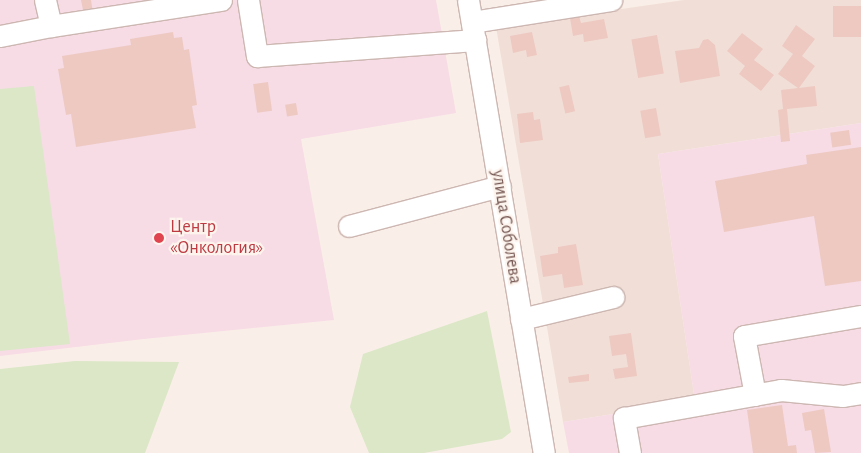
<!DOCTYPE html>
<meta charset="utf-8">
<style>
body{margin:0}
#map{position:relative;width:861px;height:453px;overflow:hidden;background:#faefe8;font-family:"Alegreya Sans",sans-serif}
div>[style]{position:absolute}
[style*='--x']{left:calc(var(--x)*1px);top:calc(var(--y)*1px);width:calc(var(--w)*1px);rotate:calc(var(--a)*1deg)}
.residential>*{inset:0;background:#f1dfd7}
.medical>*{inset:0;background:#f7dce5}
.green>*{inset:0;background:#dbe7c7}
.building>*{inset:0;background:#edc9c2;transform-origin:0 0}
.roads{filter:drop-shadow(1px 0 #cdb7b2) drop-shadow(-1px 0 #cdb7b2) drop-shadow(0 1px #cdb7b2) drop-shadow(0 -1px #cdb7b2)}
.minor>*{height:21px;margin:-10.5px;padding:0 10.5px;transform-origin:10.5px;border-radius:10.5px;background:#fff}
.dots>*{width:14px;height:14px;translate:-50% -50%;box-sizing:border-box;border:2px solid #fdf4ee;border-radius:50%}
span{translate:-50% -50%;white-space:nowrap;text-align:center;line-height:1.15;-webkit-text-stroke:4.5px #fdf4ee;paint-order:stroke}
.street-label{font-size:18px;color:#72534e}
.health-label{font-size:18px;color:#be3a42}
.left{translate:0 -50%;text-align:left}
</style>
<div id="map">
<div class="residential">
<div style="clip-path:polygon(684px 0,861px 0,861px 123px,658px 154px,695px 401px,563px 422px,496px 27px)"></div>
</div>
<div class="medical">
<div style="clip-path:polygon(0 0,436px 0,456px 113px,301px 139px,334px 320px,144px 339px,0 356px)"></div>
<div style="clip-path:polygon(861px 123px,861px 453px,569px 453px,563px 422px,695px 401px,658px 154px)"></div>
</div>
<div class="green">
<div style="clip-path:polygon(34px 86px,70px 344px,0 351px,0 89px)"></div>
<div style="clip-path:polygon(487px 311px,511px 432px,502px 439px,424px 453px,369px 453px,350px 407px,363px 354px)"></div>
<div style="clip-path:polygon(75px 361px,179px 362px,145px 453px,0 453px,0 369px)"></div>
</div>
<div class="building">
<div style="clip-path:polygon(81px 0,91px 0,93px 13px,84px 15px)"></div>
<div style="left:861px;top:6px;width:31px;height:28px;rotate:90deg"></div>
<div style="clip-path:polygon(579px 16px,581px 23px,604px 19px,608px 38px,584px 42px,583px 34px,573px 36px,570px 18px)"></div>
<div style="clip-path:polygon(796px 25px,815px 39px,802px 56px,815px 66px,799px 88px,815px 86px,817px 106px,787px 109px,790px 141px,781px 142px,778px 110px,783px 109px,781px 90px,798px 88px,778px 74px,793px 54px,782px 46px)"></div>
<div style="clip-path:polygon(173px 32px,174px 38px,182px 37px,184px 50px,189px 49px,197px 105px,192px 106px,196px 128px,76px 147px,71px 114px,66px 115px,58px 69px,64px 68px,62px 56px,131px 45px,130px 39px)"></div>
<div style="clip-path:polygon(532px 32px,537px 55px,527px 57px,526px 50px,513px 53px,510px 36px)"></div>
<div style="clip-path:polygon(742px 33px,763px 49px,754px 60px,774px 75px,761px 91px,739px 74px,745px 66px,727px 51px)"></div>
<div style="left:657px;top:35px;width:39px;height:26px;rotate:80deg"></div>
<div style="clip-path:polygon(708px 39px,715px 45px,720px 76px,680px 83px,675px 51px,699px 48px,703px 40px)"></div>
<div style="left:268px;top:82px;width:29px;height:15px;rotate:82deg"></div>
<div style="left:569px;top:85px;width:27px;height:10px;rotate:77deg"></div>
<div style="left:296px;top:103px;width:12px;height:11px;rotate:81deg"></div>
<div style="left:656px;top:108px;width:28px;height:16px;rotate:80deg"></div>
<div style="clip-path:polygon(533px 112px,534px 120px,540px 119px,543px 140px,520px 143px,517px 114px)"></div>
<div style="left:849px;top:130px;width:15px;height:19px;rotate:82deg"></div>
<div style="clip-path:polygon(861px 147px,861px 281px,825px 286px,814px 216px,724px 232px,715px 181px,807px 164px,806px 155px)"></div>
<div style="clip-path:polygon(576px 244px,583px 285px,564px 288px,562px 274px,543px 277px,540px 256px,558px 253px,558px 247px)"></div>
<div style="clip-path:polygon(631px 333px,637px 376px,615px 379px,613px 369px,628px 367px,626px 354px,612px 356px,609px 336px)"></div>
<div style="clip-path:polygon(589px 374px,589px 381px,569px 383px,568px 377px)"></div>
<div style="clip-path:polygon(782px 405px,788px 446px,796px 445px,797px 453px,753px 453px,747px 410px)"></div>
<div style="clip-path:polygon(824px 409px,831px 452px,815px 453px,811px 430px,805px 431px,802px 413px)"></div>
</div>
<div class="roads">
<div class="minor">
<div style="--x:45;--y:0;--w:27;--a:77"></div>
<div style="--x:248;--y:0;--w:57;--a:80.9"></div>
<div style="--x:257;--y:56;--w:219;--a:-4.2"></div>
<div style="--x:468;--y:0;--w:459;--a:80.5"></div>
<div style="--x:472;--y:22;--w:141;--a:-9"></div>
<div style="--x:0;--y:36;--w:52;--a:-11.1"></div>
<div style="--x:51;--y:26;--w:172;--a:-8.7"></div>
<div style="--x:349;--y:226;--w:156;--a:-14.8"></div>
<div style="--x:521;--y:319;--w:95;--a:-13.4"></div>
<div style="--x:755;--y:395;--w:60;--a:-100.6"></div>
<div style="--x:744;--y:336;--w:119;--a:-9.7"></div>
<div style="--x:630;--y:453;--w:36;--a:-100"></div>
<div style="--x:624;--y:418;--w:159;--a:-10.1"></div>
<div style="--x:781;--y:390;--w:62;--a:5.5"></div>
<div style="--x:843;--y:396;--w:18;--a:-9"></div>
</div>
</div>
<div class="dots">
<div style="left:159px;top:238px;background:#e0444e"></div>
</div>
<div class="street-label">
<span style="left:506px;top:227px;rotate:81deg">улица Соболева</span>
</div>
<div class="health-label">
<span class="left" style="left:170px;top:238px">Центр<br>«Онкология»</span>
</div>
</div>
